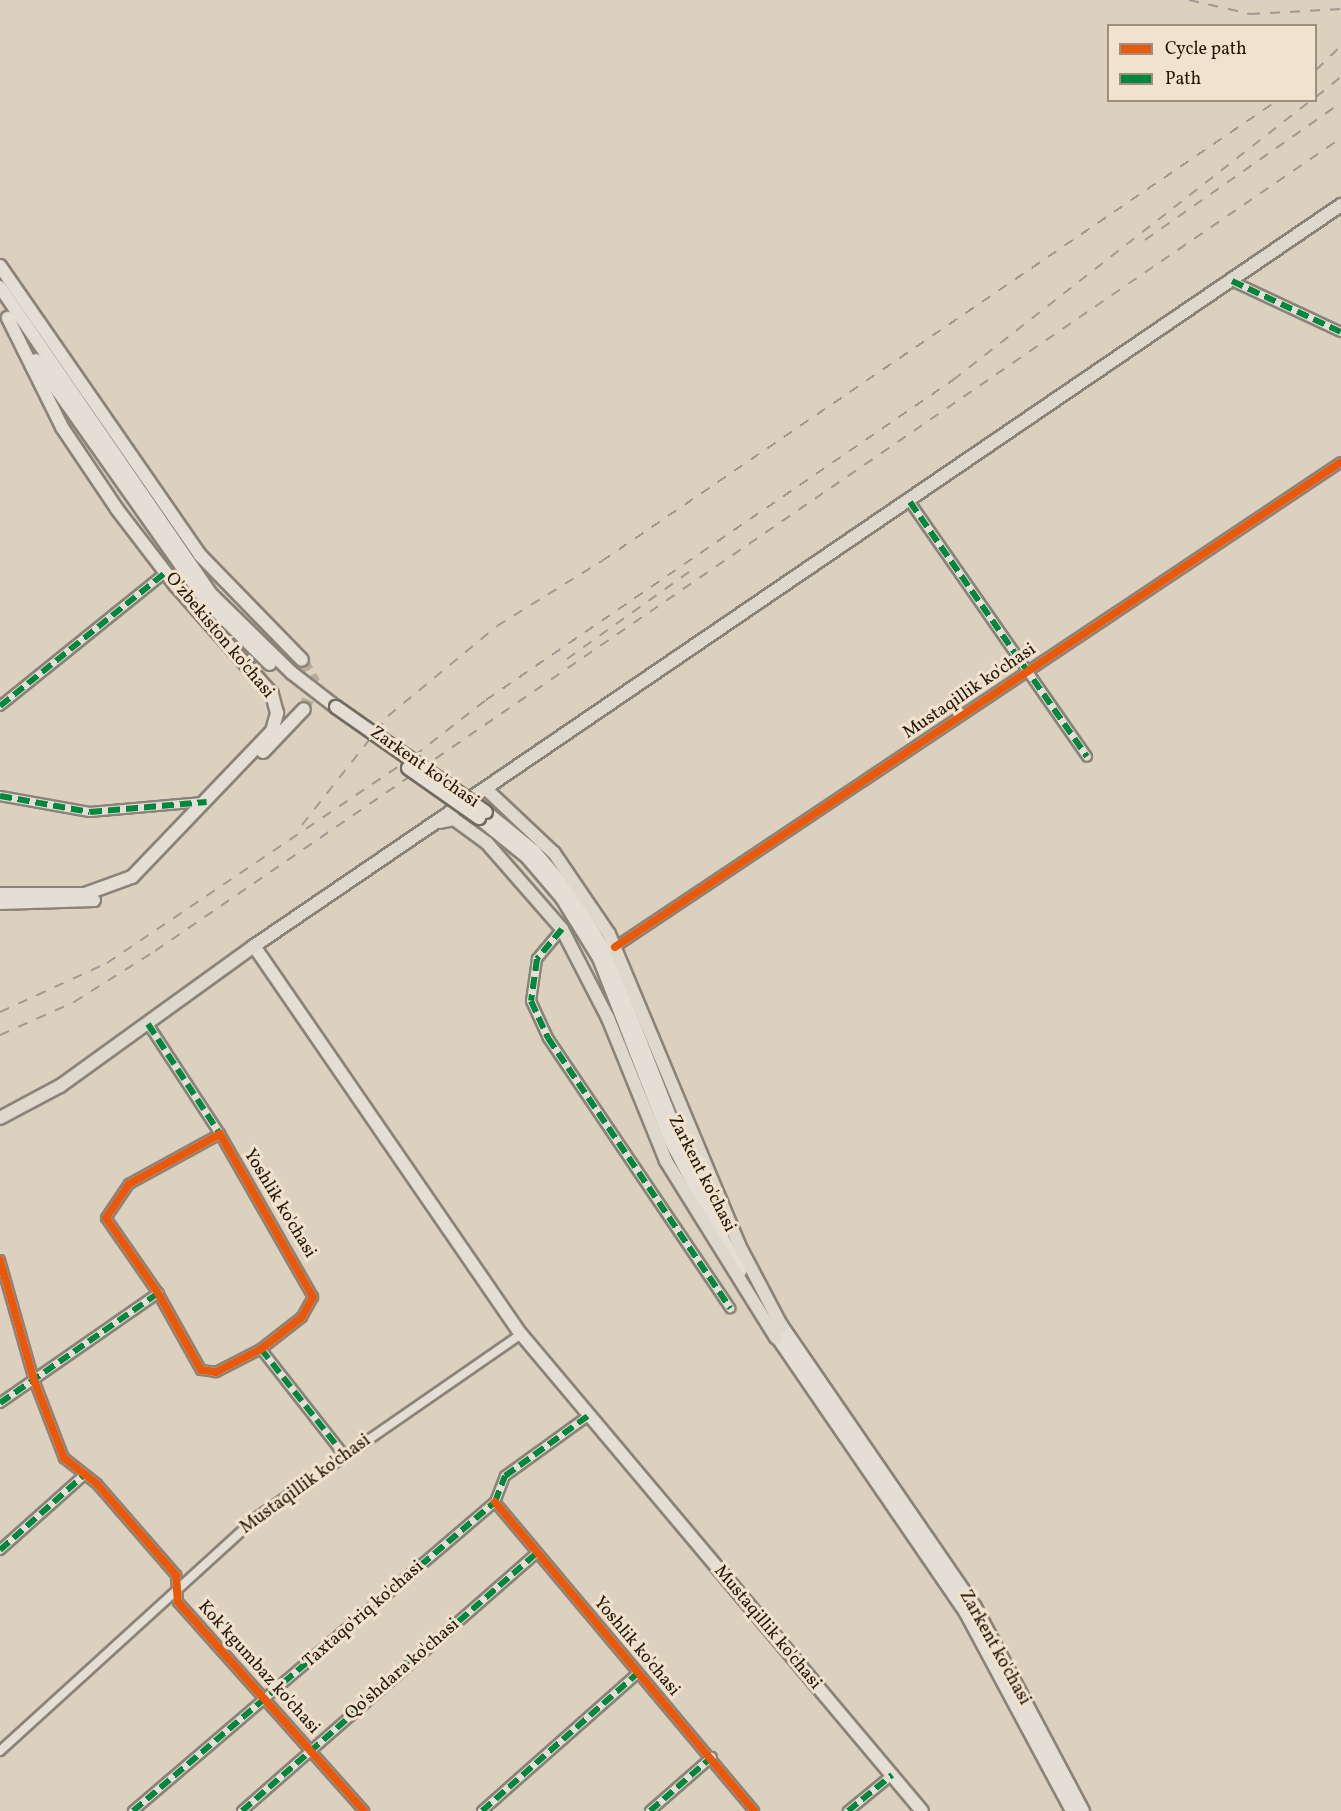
<!DOCTYPE html>
<style>
body{margin:0}
#map{position:relative;width:1341px;height:1811px;overflow:hidden;background:#dcd0bf;font-family:Vollkorn,serif}
div>[style]{position:absolute}
[style*='--x']{left:calc(var(--x)*1px);top:calc(var(--y)*1px);width:calc(var(--w)*1px);rotate:calc(var(--a)*1deg)}
.secondary-tunnel>*{height:12px;margin-top:-6px;transform-origin:0;background:repeating-linear-gradient(90deg,#b7ab9a 0 12px,transparent 0 18px)}
.roads{filter:drop-shadow(2px 0 #8b8378) drop-shadow(-2px 0 #8b8378) drop-shadow(0 2px #8b8378) drop-shadow(0 -2px #8b8378)}
.minor>*{height:8px;margin:-4px;padding:0 4px;transform-origin:4px;border-radius:4px;background:#e4ded5}
.secondary>*{height:12px;margin:-6px;padding:0 6px;transform-origin:6px;border-radius:6px;background:#e4ded5}
.primary>*{height:12px;margin:-6px;padding:0 6px;transform-origin:6px;border-radius:6px;background:#dfd8cd}
.rail>*{height:2px;margin-top:-1px;transform-origin:0;background:repeating-linear-gradient(90deg,#9f9991 0 10px,transparent 0 20px)}
.bridges{filter:drop-shadow(2px 0 #716a5f) drop-shadow(-2px 0 #716a5f) drop-shadow(0 2px #716a5f) drop-shadow(0 -2px #716a5f)}
.secondary-bridge>*{height:12px;margin:-6px;padding:0 6px;transform-origin:6px;border-radius:6px;background:#e4ded5}
.quiet>*{height:6px;margin-top:-3px;transform-origin:0;background:repeating-linear-gradient(90deg,#00873e 0 12px,transparent 0 18px)}
.cycleway>*{height:8px;margin:-4px;padding:0 4px;transform-origin:4px;border-radius:4px;background:#e8590c}
span{translate:-50% -50%;white-space:nowrap;text-align:center;line-height:1.15;-webkit-text-stroke:6px #f1e2cd;paint-order:stroke}
.street-label{font-size:18px;color:#231608}
.legend{position:absolute;left:1107px;top:24px;width:210px;height:78px;box-sizing:border-box;background:#f1e2cd;border:2px solid #9f907e;margin:0;padding:8px 10px;list-style:none;font-size:18px;color:#231608}
.legend li{display:flex;align-items:center;gap:12px;height:30px}
.legend b{width:30px;border:2px solid #9f907e}
</style>
<div id="map">
<div class="secondary-tunnel">
<div style="--x:302;--y:660;--w:26;--a:61"></div>
<div style="--x:315;--y:683;--w:28;--a:113"></div>
</div>
<div class="roads">
<div class="minor">
<div style="--x:1232;--y:281;--w:120;--a:25.1"></div>
<div style="--x:910;--y:502;--w:310;--a:55.2"></div>
<div style="--x:0;--y:706;--w:213;--a:-38.9"></div>
<div style="--x:0;--y:796;--w:91;--a:10.1"></div>
<div style="--x:90;--y:812;--w:113;--a:-5.1"></div>
<div style="--x:562;--y:929;--w:39;--a:130"></div>
<div style="--x:537;--y:959;--w:42;--a:98.1"></div>
<div style="--x:531;--y:1001;--w:41;--a:65.3"></div>
<div style="--x:548;--y:1038;--w:326;--a:56"></div>
<div style="--x:615;--y:947;--w:873;--a:-33.74"></div>
<div style="--x:148;--y:1024;--w:131;--a:56.8"></div>
<div style="--x:220;--y:1134;--w:188;--a:60.3"></div>
<div style="--x:313;--y:1297;--w:23;--a:119"></div>
<div style="--x:302;--y:1317;--w:52;--a:142"></div>
<div style="--x:261;--y:1349;--w:51;--a:152.9"></div>
<div style="--x:216;--y:1372;--w:15;--a:-172"></div>
<div style="--x:201;--y:1370;--w:88;--a:-119.2"></div>
<div style="--x:158;--y:1293;--w:91;--a:-124.7"></div>
<div style="--x:106;--y:1218;--w:41;--a:-55.9"></div>
<div style="--x:129;--y:1184;--w:104;--a:-28.8"></div>
<div style="--x:0;--y:1260;--w:125;--a:74.2"></div>
<div style="--x:34;--y:1380;--w:84;--a:69"></div>
<div style="--x:64;--y:1458;--w:42;--a:38.2"></div>
<div style="--x:97;--y:1484;--w:121;--a:49"></div>
<div style="--x:176;--y:1575;--w:27;--a:86"></div>
<div style="--x:178;--y:1602;--w:280;--a:48.3"></div>
<div style="--x:261;--y:1349;--w:136;--a:51.9"></div>
<div style="--x:0;--y:1403;--w:193;--a:-34.8"></div>
<div style="--x:495;--y:1502;--w:403;--a:50"></div>
<div style="--x:0;--y:1550;--w:110;--a:-41.7"></div>
<div style="--x:0;--y:1751;--w:348;--a:-42.3"></div>
<div style="--x:257;--y:1517;--w:321;--a:-34.7"></div>
<div style="--x:133;--y:1811;--w:476;--a:-40.5"></div>
<div style="--x:495;--y:1502;--w:28;--a:-69"></div>
<div style="--x:505;--y:1476;--w:102;--a:-35.9"></div>
<div style="--x:242;--y:1811;--w:392;--a:-41.2"></div>
<div style="--x:482;--y:1811;--w:207;--a:-41.5"></div>
<div style="--x:650;--y:1811;--w:82;--a:-41.1"></div>
<div style="--x:848;--y:1811;--w:57;--a:-39.3"></div>
</div>
<div class="secondary">
<div style="--x:0;--y:266;--w:351;--a:55.3"></div>
<div style="--x:200;--y:555;--w:146;--a:45.8"></div>
<div style="--x:0;--y:287;--w:373;--a:55.5"></div>
<div style="--x:211;--y:594;--w:113;--a:44.3"></div>
<div style="--x:292;--y:673;--w:56;--a:37.7"></div>
<div style="--x:36;--y:360;--w:294;--a:54.8"></div>
<div style="--x:205;--y:600;--w:91;--a:44.6"></div>
<div style="--x:263;--y:752;--w:59;--a:-46.4"></div>
<div style="--x:486;--y:812;--w:62;--a:39.1"></div>
<div style="--x:534;--y:851;--w:54;--a:49.5"></div>
<div style="--x:569;--y:892;--w:71;--a:58.8"></div>
<div style="--x:606;--y:953;--w:192;--a:68.6"></div>
<div style="--x:676;--y:1132;--w:99;--a:61.6"></div>
<div style="--x:479;--y:818;--w:62;--a:39.1"></div>
<div style="--x:527;--y:857;--w:54;--a:49.5"></div>
<div style="--x:562;--y:898;--w:70;--a:58.3"></div>
<div style="--x:599;--y:958;--w:193;--a:68.7"></div>
<div style="--x:669;--y:1138;--w:151;--a:61.9"></div>
<div style="--x:0;--y:894;--w:85;--a:0"></div>
<div style="--x:85;--y:894;--w:50;--a:-19.9"></div>
<div style="--x:132;--y:877;--w:202;--a:-46.2"></div>
<div style="--x:272;--y:731;--w:19;--a:-74"></div>
<div style="--x:277;--y:713;--w:20;--a:-105"></div>
<div style="--x:272;--y:694;--w:144;--a:-131.6"></div>
<div style="--x:176;--y:586;--w:97;--a:-127.5"></div>
<div style="--x:117;--y:509;--w:99;--a:-123.9"></div>
<div style="--x:62;--y:427;--w:122;--a:-116.4"></div>
<div style="--x:0;--y:903;--w:94;--a:-1.8"></div>
<div style="--x:254;--y:946;--w:471;--a:55.5"></div>
<div style="--x:521;--y:1334;--w:623;--a:49.95"></div>
<div style="--x:777;--y:1319;--w:349;--a:55.5"></div>
<div style="--x:975;--y:1607;--w:231;--a:62.1"></div>
<div style="--x:771;--y:1328;--w:345;--a:55.6"></div>
<div style="--x:966;--y:1613;--w:225;--a:61.8"></div>
</div>
<div class="primary">
<div style="--x:486;--y:789;--w:93;--a:43.3"></div>
<div style="--x:554;--y:853;--w:98;--a:55.8"></div>
<div style="--x:609;--y:934;--w:337;--a:67.3"></div>
<div style="--x:739;--y:1245;--w:93;--a:62.3"></div>
<div style="--x:440;--y:822;--w:14;--a:-12"></div>
<div style="--x:454;--y:819;--w:41;--a:36"></div>
<div style="--x:487;--y:843;--w:114;--a:48.9"></div>
<div style="--x:562;--y:929;--w:100;--a:62.7"></div>
<div style="--x:608;--y:1018;--w:154;--a:67.9"></div>
<div style="--x:666;--y:1161;--w:208;--a:58.1"></div>
<div style="--x:0;--y:1118;--w:68;--a:-28.1"></div>
<div style="--x:60;--y:1086;--w:239;--a:-35.8"></div>
<div style="--x:254;--y:946;--w:1316;--a:-34.28"></div>
</div>
</div>
<div class="rail">
<div style="--x:1189;--y:0;--w:63;--a:12.9"></div>
<div style="--x:1250;--y:14;--w:91;--a:-3.1"></div>
<div style="--x:1316;--y:70;--w:35;--a:-44"></div>
<div style="--x:1316;--y:97;--w:32;--a:-39"></div>
<div style="--x:1145;--y:240;--w:239;--a:-35"></div>
<div style="--x:567;--y:659;--w:153;--a:-35.5"></div>
<div style="--x:302;--y:825;--w:139;--a:-51.7"></div>
<div style="--x:388;--y:716;--w:141;--a:-39.5"></div>
<div style="--x:497;--y:626;--w:123;--a:-31.8"></div>
<div style="--x:602;--y:561;--w:818;--a:-34.29"></div>
<div style="--x:0;--y:1012;--w:118;--a:-24.6"></div>
<div style="--x:107;--y:963;--w:370;--a:-34"></div>
<div style="--x:414;--y:756;--w:91;--a:-37.9"></div>
<div style="--x:486;--y:700;--w:566;--a:-34.42"></div>
<div style="--x:953;--y:380;--w:454;--a:-38"></div>
<div style="--x:0;--y:1035;--w:81;--a:-24"></div>
<div style="--x:74;--y:1002;--w:96;--a:-32.2"></div>
<div style="--x:155;--y:951;--w:1438;--a:-34.43"></div>
</div>
<div class="bridges">
<div class="secondary-bridge">
<div style="--x:336;--y:707;--w:183;--a:35"></div>
<div style="--x:408;--y:768;--w:87;--a:35.2"></div>
</div>
</div>
<div class="quiet">
<div style="--x:1232;--y:281;--w:120;--a:25.1"></div>
<div style="--x:910;--y:502;--w:310;--a:55.2"></div>
<div style="--x:0;--y:706;--w:213;--a:-38.9"></div>
<div style="--x:0;--y:796;--w:91;--a:10.1"></div>
<div style="--x:90;--y:812;--w:117;--a:-4.9"></div>
<div style="--x:562;--y:929;--w:39;--a:130"></div>
<div style="--x:537;--y:959;--w:42;--a:98.1"></div>
<div style="--x:531;--y:1001;--w:41;--a:65.3"></div>
<div style="--x:548;--y:1038;--w:326;--a:56"></div>
<div style="--x:148;--y:1024;--w:131;--a:56.8"></div>
<div style="--x:261;--y:1349;--w:136;--a:51.9"></div>
<div style="--x:0;--y:1403;--w:193;--a:-34.8"></div>
<div style="--x:0;--y:1550;--w:110;--a:-41.7"></div>
<div style="--x:133;--y:1811;--w:476;--a:-40.5"></div>
<div style="--x:495;--y:1502;--w:28;--a:-69"></div>
<div style="--x:505;--y:1476;--w:102;--a:-35.9"></div>
<div style="--x:242;--y:1811;--w:392;--a:-41.2"></div>
<div style="--x:482;--y:1811;--w:207;--a:-41.5"></div>
<div style="--x:650;--y:1811;--w:82;--a:-41.1"></div>
<div style="--x:848;--y:1811;--w:57;--a:-39.3"></div>
</div>
<div class="cycleway">
<div style="--x:615;--y:947;--w:873;--a:-33.74"></div>
<div style="--x:220;--y:1134;--w:188;--a:60.3"></div>
<div style="--x:313;--y:1297;--w:23;--a:119"></div>
<div style="--x:302;--y:1317;--w:52;--a:142"></div>
<div style="--x:261;--y:1349;--w:51;--a:152.9"></div>
<div style="--x:216;--y:1372;--w:15;--a:-172"></div>
<div style="--x:201;--y:1370;--w:88;--a:-119.2"></div>
<div style="--x:158;--y:1293;--w:91;--a:-124.7"></div>
<div style="--x:106;--y:1218;--w:41;--a:-55.9"></div>
<div style="--x:129;--y:1184;--w:104;--a:-28.8"></div>
<div style="--x:0;--y:1260;--w:125;--a:74.2"></div>
<div style="--x:34;--y:1380;--w:84;--a:69"></div>
<div style="--x:64;--y:1458;--w:42;--a:38.2"></div>
<div style="--x:97;--y:1484;--w:121;--a:49"></div>
<div style="--x:176;--y:1575;--w:27;--a:86"></div>
<div style="--x:178;--y:1602;--w:280;--a:48.3"></div>
<div style="--x:495;--y:1502;--w:403;--a:50"></div>
</div>
<div class="street-label">
<span style="left:219px;top:636px;rotate:50deg">O'zbekiston ko'chasi</span>
<span style="left:970px;top:692px;rotate:-34deg">Mustaqillik ko'chasi</span>
<span style="left:424px;top:768px;rotate:35deg">Zarkent ko'chasi</span>
<span style="left:701px;top:1174px;rotate:63deg">Zarkent ko'chasi</span>
<span style="left:279px;top:1204px;rotate:59deg">Yoshlik ko'chasi</span>
<span style="left:306px;top:1485px;rotate:-36deg">Mustaqillik ko'chasi</span>
<span style="left:364px;top:1615px;rotate:-41deg">Taxtaqo'riq ko'chasi</span>
<span style="left:767px;top:1628px;rotate:50deg">Mustaqillik ko'chasi</span>
<span style="left:636px;top:1647px;rotate:50deg">Yoshlik ko'chasi</span>
<span style="left:994px;top:1648px;rotate:61deg">Zarkent ko'chasi</span>
<span style="left:258px;top:1668px;rotate:48deg">Kok'kgumbaz ko'chasi</span>
<span style="left:403px;top:1670px;rotate:-41deg">Qo'shdara ko'chasi</span>
</div>
<ul class="legend">
<li><b style="height:8px;background:#e8590c"></b>Cycle path</li>
<li><b style="height:8px;background:#00873e"></b>Path</li>
</ul>
</div>
